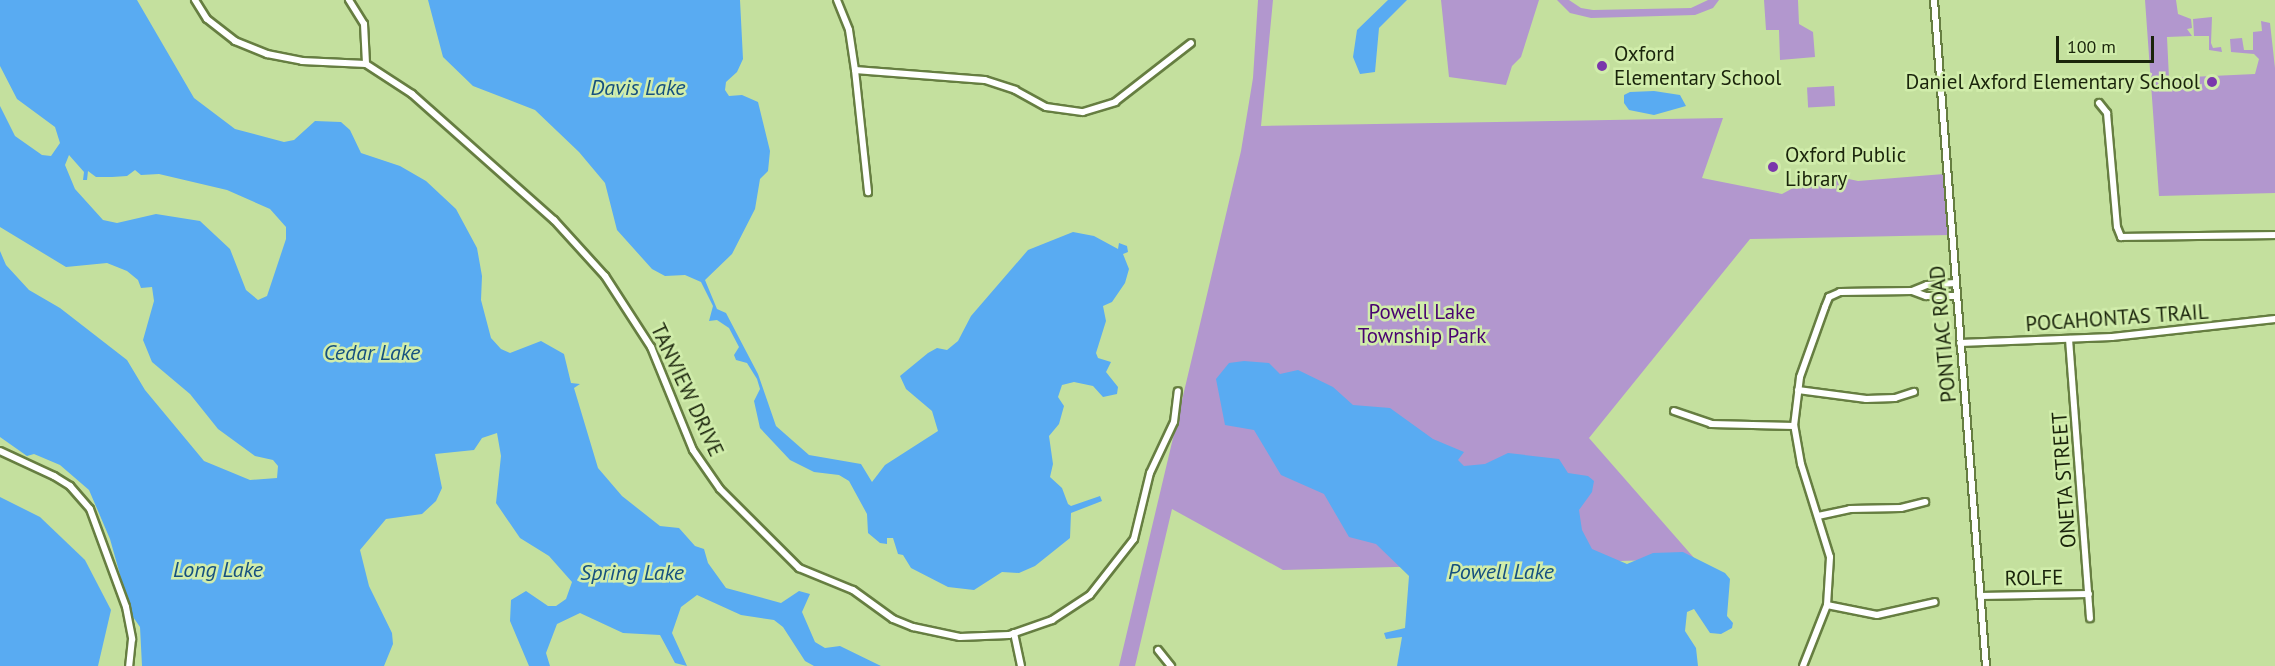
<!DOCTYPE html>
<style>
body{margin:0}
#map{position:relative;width:2275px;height:666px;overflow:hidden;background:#c4e09e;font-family:"PT Sans",sans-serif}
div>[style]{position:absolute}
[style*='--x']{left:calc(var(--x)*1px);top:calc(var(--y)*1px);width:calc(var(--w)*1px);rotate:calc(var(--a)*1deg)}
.green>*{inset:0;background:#b297ce;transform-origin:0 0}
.water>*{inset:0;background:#59abf2}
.roads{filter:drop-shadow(2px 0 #667e41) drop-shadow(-2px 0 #667e41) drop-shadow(0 2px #667e41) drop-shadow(0 -2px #667e41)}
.street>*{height:6px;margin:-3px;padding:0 3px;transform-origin:3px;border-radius:3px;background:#fff}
.dots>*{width:16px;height:16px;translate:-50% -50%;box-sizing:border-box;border:3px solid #d1edab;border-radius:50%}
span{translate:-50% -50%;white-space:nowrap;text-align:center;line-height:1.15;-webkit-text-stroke:5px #d1edab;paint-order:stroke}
.poi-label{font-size:21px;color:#1a240b}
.left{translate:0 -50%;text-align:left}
.right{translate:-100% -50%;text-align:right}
.park-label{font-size:21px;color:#490371}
.street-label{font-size:21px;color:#1a240b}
.water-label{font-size:22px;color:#16517f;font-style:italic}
.scale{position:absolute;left:2056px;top:36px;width:98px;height:27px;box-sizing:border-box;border:3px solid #1a240b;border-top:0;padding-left:8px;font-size:18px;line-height:21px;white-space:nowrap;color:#1a240b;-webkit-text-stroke:4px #d1edab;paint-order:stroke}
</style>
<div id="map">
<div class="green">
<div style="clip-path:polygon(1258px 0,1273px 0,1261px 126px,1723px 118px,1702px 178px,1782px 194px,1821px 173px,1858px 181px,1944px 174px,1949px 235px,1750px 239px,1589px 438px,1695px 559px,1283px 570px,1172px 509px,1135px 666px,1119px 666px,1241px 151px,1253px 78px)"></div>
<div style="clip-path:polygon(1441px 0,1539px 0,1521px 57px,1512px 66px,1506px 85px,1449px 77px)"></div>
<div style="clip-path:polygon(1557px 0,1569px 0,1581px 8px,1593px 10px,1691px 8px,1708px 0,1719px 0,1713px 8px,1695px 15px,1591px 18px,1570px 13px)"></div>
<div style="clip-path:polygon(1764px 0,1798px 0,1799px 24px,1813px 32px,1815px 57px,1780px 60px,1779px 30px,1766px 30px)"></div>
<div style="clip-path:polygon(2145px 0,2176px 0,2178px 14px,2191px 19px,2192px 28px,2187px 29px,2192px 36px,2167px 37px,2169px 78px,2255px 74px,2259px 59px,2254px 54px,2231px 52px,2230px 39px,2242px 38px,2244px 50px,2253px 50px,2253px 32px,2262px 31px,2261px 21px,2270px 23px,2275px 68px,2275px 193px,2159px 196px)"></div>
<div style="clip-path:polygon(2212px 17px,2211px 43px,2213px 48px,2221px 47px,2222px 52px,2209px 50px,2209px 36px,2194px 36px,2193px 19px)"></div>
<div style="left:1834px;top:86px;width:20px;height:27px;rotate:87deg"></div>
</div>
<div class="water">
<div style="clip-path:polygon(evenodd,0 0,137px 0,194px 98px,235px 129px,284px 142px,294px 140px,315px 121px,341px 122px,350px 130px,361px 153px,400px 166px,426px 181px,456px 209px,477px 248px,482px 276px,481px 300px,491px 338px,501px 349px,510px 353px,541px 341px,564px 354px,571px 383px,580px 384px,574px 388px,598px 468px,622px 496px,660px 526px,679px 528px,695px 546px,704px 549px,708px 563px,726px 588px,781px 603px,799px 591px,810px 594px,802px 612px,815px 642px,825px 648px,840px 646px,881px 666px,814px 666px,805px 661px,783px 627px,774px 620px,741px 615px,697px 595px,681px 607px,672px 633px,687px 666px,675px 663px,660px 635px,623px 633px,580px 613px,557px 624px,546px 653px,550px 666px,529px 666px,510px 621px,511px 600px,526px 591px,548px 606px,556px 606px,566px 599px,572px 582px,549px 556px,520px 538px,496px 503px,501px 456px,497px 433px,482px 438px,474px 450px,435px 454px,442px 488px,436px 501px,422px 514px,386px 519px,360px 550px,369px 586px,392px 633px,393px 644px,384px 666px,142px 666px,140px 627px,131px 614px,110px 539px,89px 490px,60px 465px,34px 454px,27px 456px,0 437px,0 251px,6px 265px,29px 290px,60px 308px,127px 360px,145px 390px,204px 461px,250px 480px,277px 478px,278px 466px,273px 460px,255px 456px,218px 429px,190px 394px,152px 362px,143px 340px,154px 301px,152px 287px,141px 288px,138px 280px,127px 271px,107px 263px,66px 267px,0 227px,0 106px,15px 136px,42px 155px,51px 156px,60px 143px,55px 127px,17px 99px,0 66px,0 0,69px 155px,84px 172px,83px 180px,87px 180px,88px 171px,96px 177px,112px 177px,127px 176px,135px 170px,141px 175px,159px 174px,227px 190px,270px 209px,286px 227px,286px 239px,267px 296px,258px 300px,246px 290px,230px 249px,200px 221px,156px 214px,117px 223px,103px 220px,75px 189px,65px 165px,69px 155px)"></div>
<div style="clip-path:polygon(428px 0,740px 0,743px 59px,737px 72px,726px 82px,725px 90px,729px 96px,742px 95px,758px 102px,770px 151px,768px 171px,760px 179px,755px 209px,732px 254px,705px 280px,717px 309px,726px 313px,758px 374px,776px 426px,809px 455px,861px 464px,872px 482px,885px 465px,938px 431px,932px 411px,906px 389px,900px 376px,928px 353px,937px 348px,947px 350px,958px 341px,971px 316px,1028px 250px,1073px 232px,1094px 236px,1118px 249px,1119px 243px,1127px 246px,1128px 252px,1123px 254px,1129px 269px,1125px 283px,1112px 302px,1103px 306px,1106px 321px,1096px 353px,1098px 358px,1111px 362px,1106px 372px,1118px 387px,1117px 394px,1103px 397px,1093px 386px,1074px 382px,1062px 385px,1058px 397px,1064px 406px,1059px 424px,1049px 436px,1053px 464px,1050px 477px,1062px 488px,1068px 504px,1071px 506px,1100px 496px,1102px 501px,1071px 513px,1070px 538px,1035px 566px,1019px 573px,1002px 572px,974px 590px,948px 587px,911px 568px,903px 555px,898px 554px,893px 538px,887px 538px,887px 544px,880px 543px,868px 533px,867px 514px,849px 481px,839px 475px,814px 472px,790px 460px,760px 428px,754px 401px,760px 389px,757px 379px,747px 363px,736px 360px,734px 355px,739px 347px,729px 328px,717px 320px,709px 321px,713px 306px,701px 282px,685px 275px,665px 276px,652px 269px,617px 230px,605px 183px,579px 152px,535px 110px,473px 86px,443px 57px)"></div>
<div style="clip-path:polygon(1388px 0,1407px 0,1379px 28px,1375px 72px,1360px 74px,1353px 57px,1357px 30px)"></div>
<div style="clip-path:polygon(1654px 91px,1680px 95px,1686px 106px,1654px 115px,1629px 110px,1624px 103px,1624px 95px,1630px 92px)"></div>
<div style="clip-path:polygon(1244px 361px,1269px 363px,1280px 374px,1298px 370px,1333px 387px,1353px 405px,1390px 408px,1433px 439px,1464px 452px,1458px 460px,1464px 466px,1485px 464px,1508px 453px,1559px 459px,1568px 473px,1588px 476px,1594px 481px,1592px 492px,1579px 510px,1582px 530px,1592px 549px,1627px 564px,1653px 553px,1683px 552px,1725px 573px,1730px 579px,1727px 616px,1733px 623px,1732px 628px,1721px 634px,1710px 633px,1694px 609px,1687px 612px,1685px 631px,1696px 648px,1698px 666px,1397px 666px,1402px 637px,1386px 639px,1384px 633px,1405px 628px,1409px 576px,1376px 544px,1349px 537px,1324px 494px,1281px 475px,1254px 430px,1225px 425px,1216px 379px,1229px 363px)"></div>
<div style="clip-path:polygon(0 497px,40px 517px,85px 560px,111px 610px,98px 666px,0 666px)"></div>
</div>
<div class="roads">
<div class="street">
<div style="--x:195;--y:0;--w:22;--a:58"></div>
<div style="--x:207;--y:19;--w:36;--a:38"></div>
<div style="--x:235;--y:41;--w:35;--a:22"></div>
<div style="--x:267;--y:54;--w:36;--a:11"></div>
<div style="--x:302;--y:61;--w:64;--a:2.7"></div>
<div style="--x:366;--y:64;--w:55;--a:33.1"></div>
<div style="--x:412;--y:94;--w:190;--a:41.6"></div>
<div style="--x:554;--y:220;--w:76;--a:47.7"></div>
<div style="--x:605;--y:276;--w:85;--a:57.1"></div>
<div style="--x:651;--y:347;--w:111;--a:67.8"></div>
<div style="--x:693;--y:450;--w:47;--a:55.3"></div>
<div style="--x:720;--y:489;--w:112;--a:45"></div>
<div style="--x:799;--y:568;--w:58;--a:22.2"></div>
<div style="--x:853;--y:590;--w:49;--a:35.9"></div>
<div style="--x:893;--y:619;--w:22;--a:22"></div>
<div style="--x:913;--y:627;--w:48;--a:12"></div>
<div style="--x:960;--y:637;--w:49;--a:-2.3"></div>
<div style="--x:1009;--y:635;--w:46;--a:-19.2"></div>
<div style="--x:1052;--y:620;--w:45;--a:-33.3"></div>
<div style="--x:1090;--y:595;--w:71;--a:-51.8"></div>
<div style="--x:1134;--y:539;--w:68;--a:-76.4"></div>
<div style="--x:1150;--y:473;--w:56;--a:-64.8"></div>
<div style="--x:1174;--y:422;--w:31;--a:-83"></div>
<div style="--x:349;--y:0;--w:28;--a:58"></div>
<div style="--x:364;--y:24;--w:40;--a:87.1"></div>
<div style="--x:837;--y:0;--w:32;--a:68"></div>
<div style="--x:849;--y:30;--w:40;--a:81.5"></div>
<div style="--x:855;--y:70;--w:123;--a:83.9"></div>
<div style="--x:1934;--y:0;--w:668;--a:85.54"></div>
<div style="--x:855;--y:70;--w:130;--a:4.4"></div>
<div style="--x:985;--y:80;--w:32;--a:18"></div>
<div style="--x:1015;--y:90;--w:35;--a:29"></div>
<div style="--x:1046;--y:107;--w:37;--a:8"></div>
<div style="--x:1083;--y:112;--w:34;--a:-17"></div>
<div style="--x:1115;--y:102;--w:96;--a:-37.8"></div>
<div style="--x:2099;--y:103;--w:13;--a:51"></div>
<div style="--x:2107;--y:113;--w:114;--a:85"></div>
<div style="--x:2117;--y:227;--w:11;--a:68"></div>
<div style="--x:2121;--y:237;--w:154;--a:-0.7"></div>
<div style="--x:1912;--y:291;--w:16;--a:-22"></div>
<div style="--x:1927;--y:285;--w:28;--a:-4"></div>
<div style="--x:2069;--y:339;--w:280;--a:85.7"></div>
<div style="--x:1960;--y:343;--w:152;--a:-2.3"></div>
<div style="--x:2112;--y:337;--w:164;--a:-6.3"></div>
<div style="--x:1798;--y:390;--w:69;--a:7.5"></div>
<div style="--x:1866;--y:399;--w:29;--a:-2"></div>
<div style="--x:1895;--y:398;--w:20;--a:-18"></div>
<div style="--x:1674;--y:411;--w:39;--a:19"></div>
<div style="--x:1711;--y:424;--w:83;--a:1.4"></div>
<div style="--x:0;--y:451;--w:60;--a:24.8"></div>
<div style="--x:54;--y:476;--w:19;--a:32"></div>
<div style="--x:70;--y:486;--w:30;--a:49"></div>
<div style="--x:90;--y:509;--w:104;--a:69.8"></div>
<div style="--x:126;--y:607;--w:33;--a:79"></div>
<div style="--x:132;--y:639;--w:27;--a:96"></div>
<div style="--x:1818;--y:516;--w:33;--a:-12"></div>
<div style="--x:1850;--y:509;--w:51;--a:-1.1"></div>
<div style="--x:1901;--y:508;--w:25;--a:-14"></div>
<div style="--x:1980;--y:596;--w:109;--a:-1.1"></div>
<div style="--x:1827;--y:605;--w:51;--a:11.3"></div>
<div style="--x:1877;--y:615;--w:59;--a:-12.6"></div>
<div style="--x:1014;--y:633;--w:34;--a:78"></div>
<div style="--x:1158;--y:650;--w:21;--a:51"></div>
<div style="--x:1803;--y:666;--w:66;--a:-68.5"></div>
<div style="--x:1827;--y:605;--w:48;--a:-86.4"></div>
<div style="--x:1830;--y:557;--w:97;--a:-107.3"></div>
<div style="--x:1801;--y:464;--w:39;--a:-100"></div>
<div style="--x:1794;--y:426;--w:49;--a:-83"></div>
<div style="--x:1800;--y:377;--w:74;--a:-70.3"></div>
<div style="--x:1825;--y:307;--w:11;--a:-68"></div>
<div style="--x:1829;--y:297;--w:12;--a:-24"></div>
<div style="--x:1840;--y:292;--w:72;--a:-0.8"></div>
<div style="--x:1912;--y:291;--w:15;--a:20"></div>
<div style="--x:1926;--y:296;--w:30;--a:0"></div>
</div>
</div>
<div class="dots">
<div style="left:1602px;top:66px;background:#7a37ab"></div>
<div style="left:2212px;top:82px;background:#7a37ab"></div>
<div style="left:1773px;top:167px;background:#7a37ab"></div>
</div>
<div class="poi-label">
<span class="left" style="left:1614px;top:66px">Oxford<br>Elementary School</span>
<span class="right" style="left:2200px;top:82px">Daniel Axford Elementary School</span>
<span class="left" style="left:1785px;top:167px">Oxford Public<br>Library</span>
</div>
<div class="park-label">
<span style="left:1422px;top:324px">Powell Lake<br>Township Park</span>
</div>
<div class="street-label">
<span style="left:2117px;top:318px;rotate:-4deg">POCAHONTAS TRAIL</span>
<span style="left:1943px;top:334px;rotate:-95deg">PONTIAC ROAD</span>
<span style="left:687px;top:390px;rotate:65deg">TANVIEW DRIVE</span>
<span style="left:2064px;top:480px;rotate:-94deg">ONETA STREET</span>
<span style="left:2034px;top:578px;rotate:-1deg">ROLFE</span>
</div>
<div class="water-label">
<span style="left:638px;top:88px">Davis Lake</span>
<span style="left:372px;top:353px">Cedar Lake</span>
<span style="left:218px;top:570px">Long Lake</span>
<span style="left:1501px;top:572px">Powell Lake</span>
<span style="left:632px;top:573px">Spring Lake</span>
</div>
<div class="scale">100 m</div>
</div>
